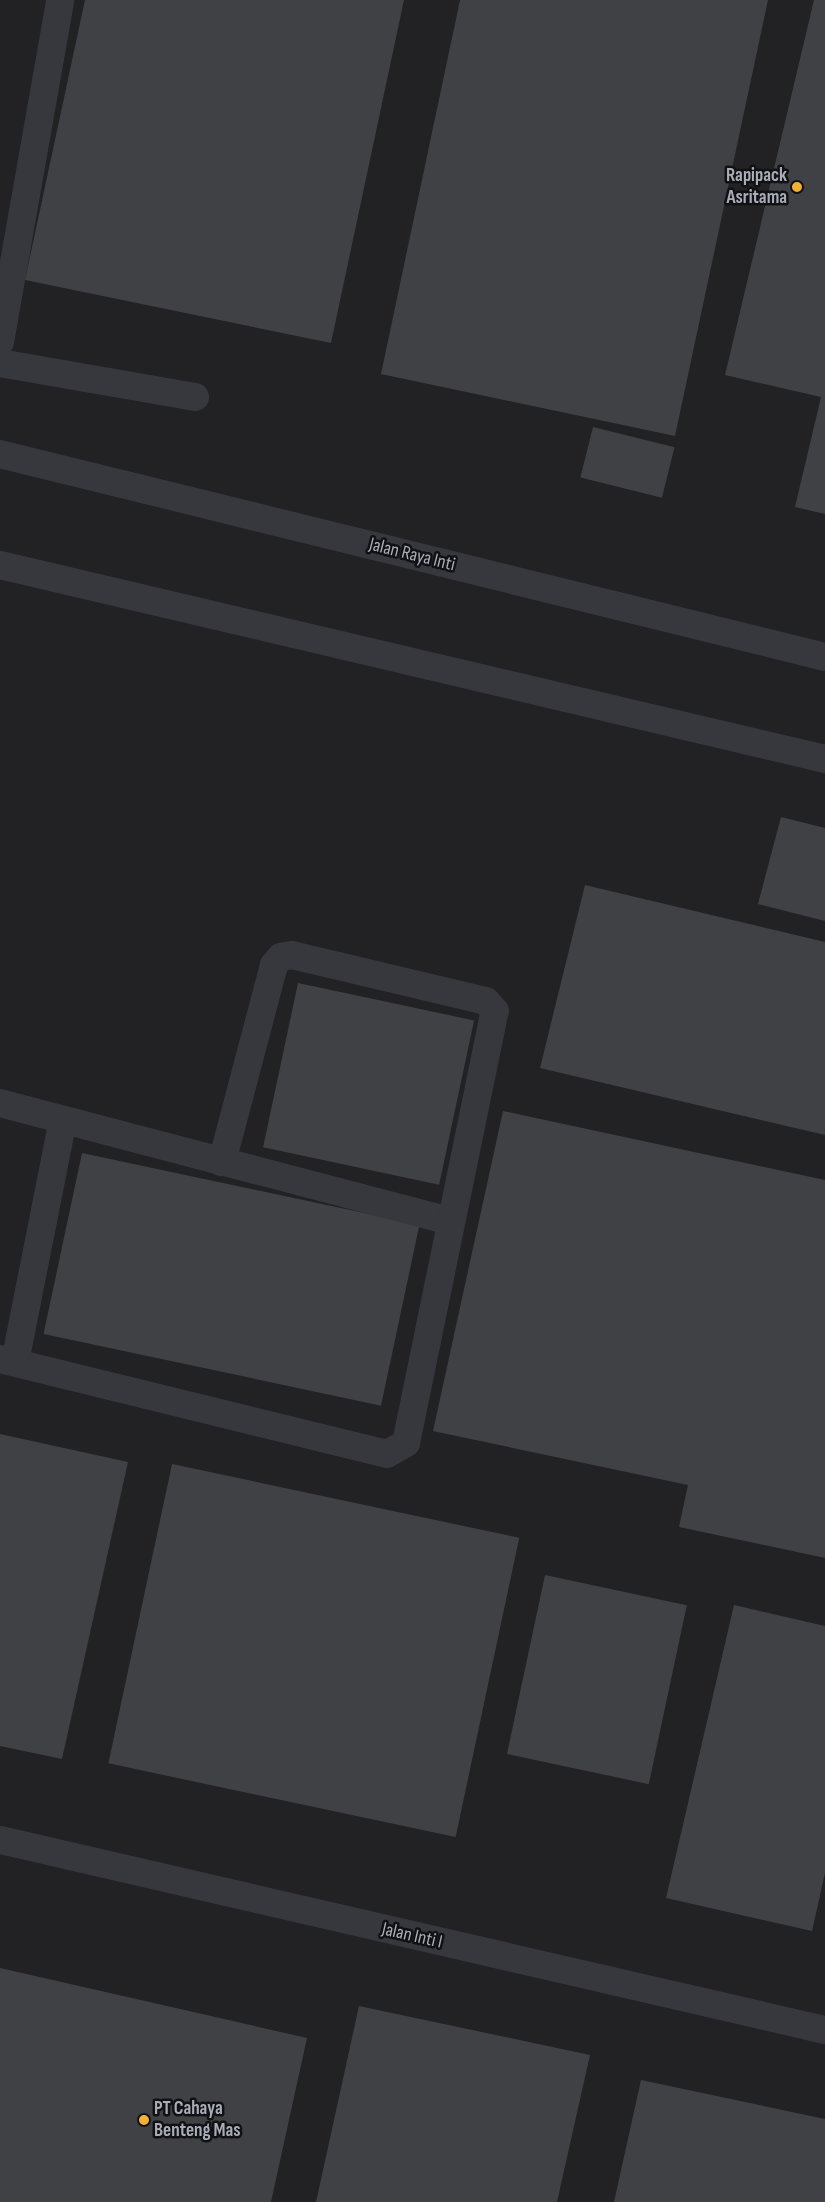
<!DOCTYPE html>
<style>
body{margin:0}
#map{position:relative;width:825px;height:2202px;overflow:hidden;background:#161618;font-family:"Sofia Sans Condensed",sans-serif}
div>[style]{position:absolute}
[style*='--x']{left:calc(var(--x)*1px);top:calc(var(--y)*1px);width:calc(var(--w)*1px);rotate:calc(var(--a)*1deg)}
.built>*{inset:0;background:#222225;transform-origin:0 0}
.building>*{inset:0;background:#404145;transform-origin:0 0}
.minor>*{height:28px;margin:-14px;padding:0 14px;transform-origin:14px;border-radius:14px;background:#37383d}
.dots>*{width:14px;height:14px;translate:-50% -50%;box-sizing:border-box;border:2px solid #111113;border-radius:50%}
span{translate:-50% -50%;white-space:nowrap;text-align:center;line-height:1.15;-webkit-text-stroke:5px #111113;paint-order:stroke}
.poi-label{font-size:19px;color:#a8adb8;font-weight:700}
.right{translate:-100% -50%;text-align:right}
.left{translate:0 -50%;text-align:left}
.street-label{font-size:19px;color:#a8adb8}
</style>
<div id="map">
<div class="built">
<div style="left:0;top:0;width:825px;height:2202px"></div>
</div>
<div class="building">
<div style="clip-path:polygon(85px 0,404px 0,331px 343px,25px 280px)"></div>
<div style="clip-path:polygon(460px 0,768px 0,675px 436px,381px 374px)"></div>
<div style="clip-path:polygon(814px 0,825px 0,825px 514px,795px 507px,821px 397px,725px 375px)"></div>
<div style="left:593px;top:427px;width:84px;height:52px;rotate:14deg"></div>
<div style="clip-path:polygon(781px 817px,825px 828px,825px 921px,758px 904px)"></div>
<div style="clip-path:polygon(585px 885px,825px 942px,825px 1135px,540px 1068px)"></div>
<div style="left:298px;top:983px;width:180px;height:168px;rotate:12deg"></div>
<div style="clip-path:polygon(503px 1111px,825px 1180px,825px 1558px,679px 1527px,688px 1485px,433px 1431px)"></div>
<div style="left:82px;top:1153px;width:345px;height:185px;rotate:12deg"></div>
<div style="clip-path:polygon(0 1434px,128px 1462px,62px 1759px,0 1746px)"></div>
<div style="left:172px;top:1464px;width:355px;height:306px;rotate:12deg"></div>
<div style="left:545px;top:1575px;width:145px;height:183px;rotate:12deg"></div>
<div style="clip-path:polygon(734px 1605px,825px 1626px,825px 1873px,812px 1931px,666px 1898px)"></div>
<div style="clip-path:polygon(0 1968px,307px 2038px,271px 2202px,0 2202px)"></div>
<div style="clip-path:polygon(359px 2006px,590px 2055px,557px 2202px,316px 2202px)"></div>
<div style="clip-path:polygon(641px 2080px,825px 2119px,825px 2202px,614px 2202px)"></div>
</div>
<div class="minor">
<div style="--x:0;--y:342;--w:347;--a:-80"></div>
<div style="--x:0;--y:363;--w:198;--a:9.9"></div>
<div style="--x:0;--y:454;--w:850;--a:13.82"></div>
<div style="--x:0;--y:565;--w:848;--a:13.23"></div>
<div style="--x:0;--y:1103;--w:464;--a:14.7"></div>
<div style="--x:0;--y:1359;--w:398;--a:13.8"></div>
<div style="--x:387;--y:1454;--w:22;--a:-30"></div>
<div style="--x:406;--y:1443;--w:441;--a:-78.4"></div>
<div style="--x:495;--y:1011;--w:13;--a:-132"></div>
<div style="--x:486;--y:1001;--w:199;--a:-166.7"></div>
<div style="--x:292;--y:955;--w:11;--a:170"></div>
<div style="--x:281;--y:957;--w:11;--a:131"></div>
<div style="--x:274;--y:965;--w:204;--a:104.8"></div>
<div style="--x:15;--y:1362;--w:247;--a:-78.8"></div>
<div style="--x:0;--y:1840;--w:847;--a:12.97"></div>
</div>
<div class="dots">
<div style="left:797px;top:187px;background:#f2b134"></div>
<div style="left:144px;top:2120px;background:#f2b134"></div>
</div>
<div class="poi-label">
<span class="right" style="left:787px;top:187px">Rapipack<br>Asritama</span>
<span class="left" style="left:154px;top:2120px">PT Cahaya<br>Benteng Mas</span>
</div>
<div class="street-label">
<span style="left:412px;top:555px;rotate:14deg">Jalan Raya Inti</span>
<span style="left:412px;top:1936px;rotate:13deg">Jalan Inti I</span>
</div>
</div>
